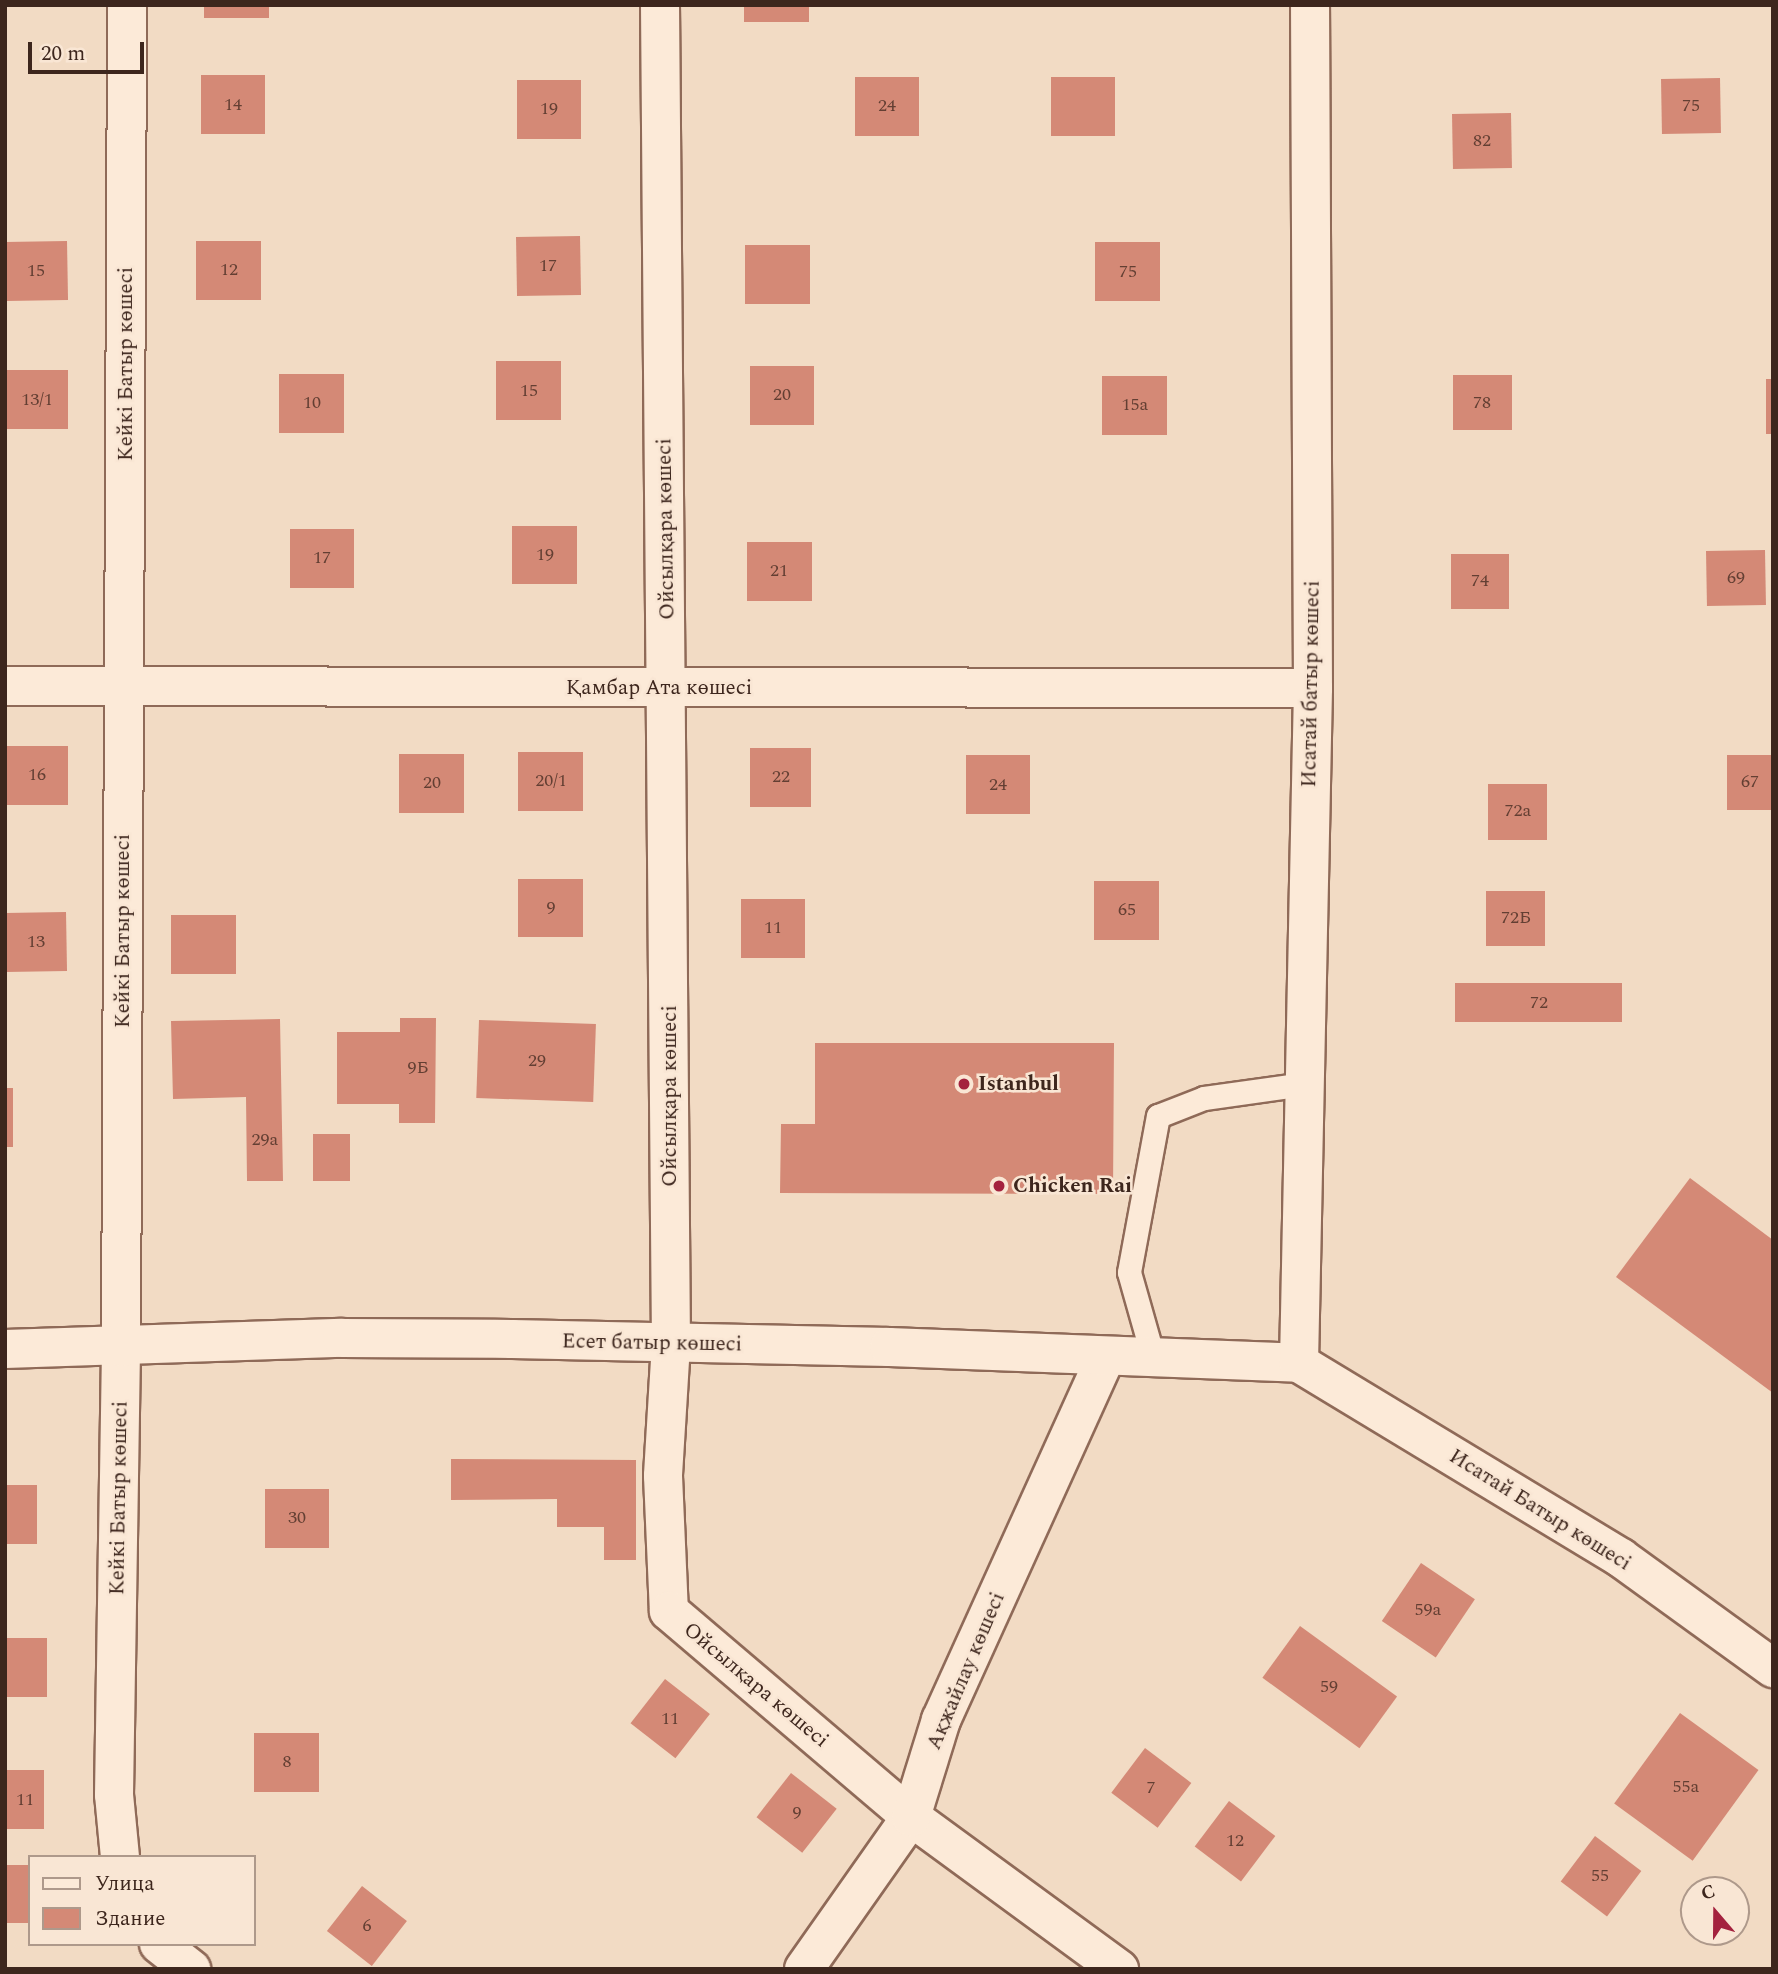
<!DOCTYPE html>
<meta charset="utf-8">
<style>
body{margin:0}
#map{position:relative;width:1778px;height:1974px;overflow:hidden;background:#f2dbc4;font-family:Spectral,serif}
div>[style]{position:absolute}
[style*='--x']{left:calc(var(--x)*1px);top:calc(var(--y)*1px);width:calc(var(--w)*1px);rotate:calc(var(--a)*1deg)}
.building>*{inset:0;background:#d48976;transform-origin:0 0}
.roads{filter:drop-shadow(2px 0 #8f6a58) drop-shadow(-2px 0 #8f6a58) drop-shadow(0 2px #8f6a58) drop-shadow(0 -2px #8f6a58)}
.service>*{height:23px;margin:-11.5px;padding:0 11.5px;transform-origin:11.5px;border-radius:11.5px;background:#fcead8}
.minor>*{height:38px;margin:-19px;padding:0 19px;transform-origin:19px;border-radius:19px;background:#fcead8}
.tertiary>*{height:38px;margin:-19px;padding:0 19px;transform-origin:19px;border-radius:19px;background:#fcead8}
.dots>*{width:19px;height:19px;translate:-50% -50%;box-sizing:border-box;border:4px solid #f9e6d4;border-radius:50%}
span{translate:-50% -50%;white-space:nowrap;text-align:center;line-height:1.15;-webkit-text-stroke:5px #f9e6d4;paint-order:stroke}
.number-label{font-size:18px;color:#633f33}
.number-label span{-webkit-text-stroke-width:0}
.street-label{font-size:21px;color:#3d261d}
.poi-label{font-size:21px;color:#3d261d;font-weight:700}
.left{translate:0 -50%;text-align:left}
.frame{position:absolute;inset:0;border:7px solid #3d261d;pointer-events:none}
.legend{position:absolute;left:28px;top:1855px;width:228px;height:91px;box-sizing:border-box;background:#f9e6d4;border:2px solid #ae998b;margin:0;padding:9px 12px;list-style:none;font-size:21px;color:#3d261d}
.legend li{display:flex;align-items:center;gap:14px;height:35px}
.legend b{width:35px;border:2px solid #ae998b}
.north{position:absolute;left:1680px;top:1876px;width:70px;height:70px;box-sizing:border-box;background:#f9e6d4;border:2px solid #ae998b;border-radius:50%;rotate:340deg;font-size:19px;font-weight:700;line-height:28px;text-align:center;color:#3d261d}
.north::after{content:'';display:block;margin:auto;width:24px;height:32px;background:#a4223e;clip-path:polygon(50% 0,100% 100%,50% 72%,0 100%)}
.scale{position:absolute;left:28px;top:42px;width:116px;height:32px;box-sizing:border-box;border:4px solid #3d261d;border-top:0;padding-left:9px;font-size:21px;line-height:24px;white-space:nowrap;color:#3d261d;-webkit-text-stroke:5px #f9e6d4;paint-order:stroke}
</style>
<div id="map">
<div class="building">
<div style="left:204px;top:5px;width:65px;height:13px"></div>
<div style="left:744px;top:5px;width:65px;height:17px"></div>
<div style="left:265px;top:75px;width:59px;height:64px;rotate:90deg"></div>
<div style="left:855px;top:77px;width:64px;height:59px"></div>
<div style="left:1051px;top:77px;width:64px;height:59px"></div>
<div style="left:1720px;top:78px;width:55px;height:59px;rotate:89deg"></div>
<div style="left:517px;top:80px;width:64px;height:59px"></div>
<div style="left:1511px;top:113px;width:55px;height:59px;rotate:89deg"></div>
<div style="left:580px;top:236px;width:59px;height:64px;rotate:89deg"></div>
<div style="left:67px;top:241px;width:59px;height:62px;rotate:89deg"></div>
<div style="left:196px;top:241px;width:65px;height:59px"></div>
<div style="left:1160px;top:242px;width:59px;height:65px;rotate:90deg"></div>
<div style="left:810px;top:245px;width:59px;height:65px;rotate:90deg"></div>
<div style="left:496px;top:361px;width:65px;height:59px"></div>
<div style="left:750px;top:366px;width:64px;height:59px"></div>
<div style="left:68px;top:370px;width:59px;height:63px;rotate:90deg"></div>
<div style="left:279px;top:374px;width:65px;height:59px"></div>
<div style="left:1512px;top:375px;width:55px;height:59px;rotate:90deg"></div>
<div style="left:1102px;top:376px;width:65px;height:59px"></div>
<div style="left:1773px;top:379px;width:55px;height:7px;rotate:90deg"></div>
<div style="left:577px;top:526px;width:58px;height:65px;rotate:90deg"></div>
<div style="left:290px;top:529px;width:64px;height:59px"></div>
<div style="left:747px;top:542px;width:65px;height:59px"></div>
<div style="left:1765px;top:550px;width:55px;height:59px;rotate:89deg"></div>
<div style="left:1451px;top:554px;width:58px;height:55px"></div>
<div style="left:5px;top:746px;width:63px;height:59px"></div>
<div style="left:750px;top:748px;width:61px;height:59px"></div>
<div style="left:518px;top:752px;width:65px;height:59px"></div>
<div style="left:399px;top:754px;width:65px;height:59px"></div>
<div style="left:1030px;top:755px;width:59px;height:64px;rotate:90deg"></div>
<div style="left:1727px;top:755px;width:46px;height:55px"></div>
<div style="left:1488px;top:784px;width:59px;height:56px"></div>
<div style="left:518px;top:879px;width:65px;height:58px"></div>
<div style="left:1094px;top:881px;width:65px;height:59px"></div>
<div style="left:1486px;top:891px;width:59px;height:55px"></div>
<div style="left:741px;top:899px;width:64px;height:59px"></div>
<div style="left:66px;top:912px;width:59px;height:61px;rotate:89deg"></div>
<div style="left:171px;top:915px;width:65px;height:59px"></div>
<div style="left:1622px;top:983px;width:39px;height:167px;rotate:90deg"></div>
<div style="clip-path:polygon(400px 1018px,436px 1018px,435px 1123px,399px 1123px,399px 1104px,337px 1104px,337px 1032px,400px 1032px)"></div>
<div style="clip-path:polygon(280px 1019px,283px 1181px,247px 1181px,246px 1097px,173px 1099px,171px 1021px)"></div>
<div style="left:479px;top:1020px;width:117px;height:78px;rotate:2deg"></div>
<div style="clip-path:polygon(815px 1043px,1114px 1043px,1113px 1194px,780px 1193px,781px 1124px,815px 1124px)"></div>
<div style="left:5px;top:1088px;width:8px;height:59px"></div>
<div style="left:313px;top:1134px;width:37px;height:47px"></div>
<div style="clip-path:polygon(1690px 1178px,1773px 1240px,1773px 1393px,1616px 1277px)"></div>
<div style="clip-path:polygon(451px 1459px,636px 1460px,636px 1560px,604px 1560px,604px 1527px,557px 1527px,557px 1499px,451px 1500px)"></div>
<div style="left:5px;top:1485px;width:32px;height:59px"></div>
<div style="left:265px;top:1489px;width:64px;height:59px"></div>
<div style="left:1421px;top:1563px;width:65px;height:70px;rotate:34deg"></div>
<div style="left:1300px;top:1626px;width:120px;height:64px;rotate:36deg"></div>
<div style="left:5px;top:1638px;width:42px;height:59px"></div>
<div style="left:665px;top:1679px;width:57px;height:56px;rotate:38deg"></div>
<div style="left:1680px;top:1713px;width:97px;height:112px;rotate:36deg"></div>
<div style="left:254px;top:1733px;width:65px;height:59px"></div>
<div style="left:1145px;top:1748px;width:58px;height:56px;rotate:37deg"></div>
<div style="left:44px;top:1770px;width:59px;height:39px;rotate:90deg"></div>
<div style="left:791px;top:1773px;width:58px;height:56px;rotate:38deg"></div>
<div style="left:1229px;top:1801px;width:58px;height:57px;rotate:37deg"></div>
<div style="left:1595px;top:1836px;width:58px;height:57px;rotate:37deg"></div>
<div style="left:5px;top:1865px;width:25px;height:58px"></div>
<div style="left:362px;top:1886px;width:57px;height:57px;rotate:38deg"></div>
</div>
<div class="roads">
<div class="service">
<div style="--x:1153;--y:1357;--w:88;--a:-105.8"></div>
<div style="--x:1129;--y:1272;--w:159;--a:-79.5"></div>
<div style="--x:1158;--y:1116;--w:49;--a:-21.4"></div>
<div style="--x:1204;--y:1098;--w:100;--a:-8"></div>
</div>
<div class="minor">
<div style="--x:660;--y:5;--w:1339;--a:89.53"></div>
<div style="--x:671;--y:1344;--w:132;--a:93.5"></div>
<div style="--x:663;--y:1476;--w:135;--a:87.5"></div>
<div style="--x:669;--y:1611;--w:318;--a:40.4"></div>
<div style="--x:911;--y:1817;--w:258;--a:36.2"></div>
<div style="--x:5;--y:686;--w:1308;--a:0.09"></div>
<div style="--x:120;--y:1857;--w:62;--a:-95.5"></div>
<div style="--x:114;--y:1795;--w:448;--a:-89.1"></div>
<div style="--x:121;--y:1347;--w:1342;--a:-89.74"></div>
<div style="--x:159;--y:1944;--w:41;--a:38"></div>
<div style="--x:804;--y:1969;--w:186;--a:-54.9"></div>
<div style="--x:911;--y:1817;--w:102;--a:-72.8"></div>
<div style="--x:941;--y:1720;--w:397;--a:-65.6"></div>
</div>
<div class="tertiary">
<div style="--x:5;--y:1349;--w:337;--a:-1.9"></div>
<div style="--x:342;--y:1338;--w:170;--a:0.3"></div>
<div style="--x:512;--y:1339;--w:377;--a:1.2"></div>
<div style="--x:889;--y:1347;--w:410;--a:2.2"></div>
<div style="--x:1299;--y:1363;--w:376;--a:31.2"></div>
<div style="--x:1621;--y:1558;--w:188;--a:35.9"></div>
<div style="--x:1299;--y:1363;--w:675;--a:-88.81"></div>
<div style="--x:1313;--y:688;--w:683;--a:-90.25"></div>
</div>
</div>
<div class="dots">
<div style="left:964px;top:1084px;background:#a4223e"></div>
<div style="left:999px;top:1186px;background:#a4223e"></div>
</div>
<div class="number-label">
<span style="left:233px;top:105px">14</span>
<span style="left:887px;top:106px">24</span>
<span style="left:1691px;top:106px">75</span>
<span style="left:549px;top:109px">19</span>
<span style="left:1482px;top:141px">82</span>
<span style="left:548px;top:266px">17</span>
<span style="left:229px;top:270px">12</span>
<span style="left:36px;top:271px">15</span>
<span style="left:1128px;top:272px">75</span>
<span style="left:529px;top:391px">15</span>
<span style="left:782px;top:395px">20</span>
<span style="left:37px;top:400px">13/1</span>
<span style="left:312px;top:403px">10</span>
<span style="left:1482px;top:403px">78</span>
<span style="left:1135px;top:405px">15а</span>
<span style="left:545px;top:555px">19</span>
<span style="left:322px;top:558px">17</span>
<span style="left:779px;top:571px">21</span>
<span style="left:1736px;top:578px">69</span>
<span style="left:1480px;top:581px">74</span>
<span style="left:37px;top:775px">16</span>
<span style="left:781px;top:777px">22</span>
<span style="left:551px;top:781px">20/1</span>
<span style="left:1750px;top:782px">67</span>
<span style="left:432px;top:783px">20</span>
<span style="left:998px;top:785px">24</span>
<span style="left:1518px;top:811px">72а</span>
<span style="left:551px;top:908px">9</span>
<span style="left:1127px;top:910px">65</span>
<span style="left:1516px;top:918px">72Б</span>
<span style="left:773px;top:928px">11</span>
<span style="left:36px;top:942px">13</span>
<span style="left:1539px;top:1003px">72</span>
<span style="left:537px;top:1061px">29</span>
<span style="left:418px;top:1068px">9Б</span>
<span style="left:265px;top:1140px">29а</span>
<span style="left:297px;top:1518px">30</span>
<span style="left:1428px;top:1610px">59а</span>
<span style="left:1329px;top:1687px">59</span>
<span style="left:670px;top:1719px">11</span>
<span style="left:287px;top:1762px">8</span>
<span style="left:1686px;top:1787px">55а</span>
<span style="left:1151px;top:1788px">7</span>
<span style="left:25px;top:1800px">11</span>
<span style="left:797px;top:1813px">9</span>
<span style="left:1235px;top:1841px">12</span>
<span style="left:1600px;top:1876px">55</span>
<span style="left:367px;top:1926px">6</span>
</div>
<div class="street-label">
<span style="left:126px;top:364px;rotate:-90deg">Кейкі Батыр көшесі</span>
<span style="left:666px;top:529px;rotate:-91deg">Ойсылқара көшесі</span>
<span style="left:1311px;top:684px;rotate:-89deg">Исатай батыр көшесі</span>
<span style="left:659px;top:688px">Қамбар Ата көшесі</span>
<span style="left:123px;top:931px;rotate:-90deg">Кейкі Батыр көшесі</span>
<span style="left:670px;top:1096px;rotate:-90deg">Ойсылқара көшесі</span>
<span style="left:652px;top:1343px;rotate:1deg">Есет батыр көшесі</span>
<span style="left:119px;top:1498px;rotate:-89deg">Кейкі Батыр көшесі</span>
<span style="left:1540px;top:1510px;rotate:32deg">Исатай Батыр көшесі</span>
<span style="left:966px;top:1671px;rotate:-67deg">Ақжайлау көшесі</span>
<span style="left:756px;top:1685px;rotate:40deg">Ойсылқара көшесі</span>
</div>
<div class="poi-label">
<span class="left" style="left:978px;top:1084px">Istanbul</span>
<span class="left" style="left:1013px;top:1186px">Chicken Rai</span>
</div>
<div class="frame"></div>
<ul class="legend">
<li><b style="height:9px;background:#fcead8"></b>Улица</li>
<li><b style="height:19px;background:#d48976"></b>Здание</li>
</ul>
<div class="north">С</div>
<div class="scale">20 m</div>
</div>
